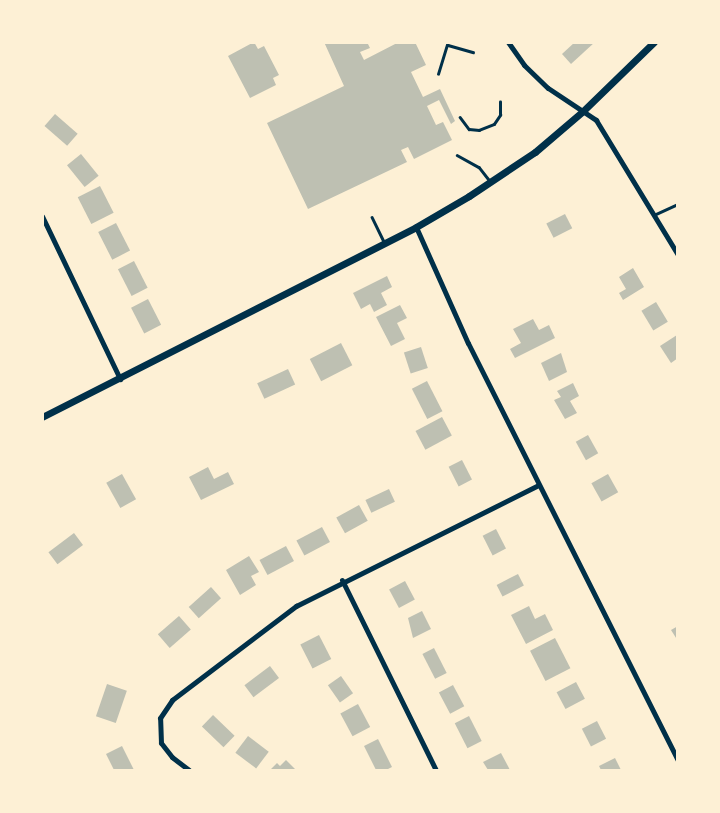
<!DOCTYPE html>
<style>
body{margin:0}
#map{position:relative;width:720px;height:813px;overflow:hidden;background:#fdf0d5;font-family:Roboto,sans-serif}
div>[style]{position:absolute}
[style*='--x']{left:calc(var(--x)*1px);top:calc(var(--y)*1px);width:calc(var(--w)*1px);rotate:calc(var(--a)*1deg)}
.building>*{inset:0;background:#bec0b2;transform-origin:0 0}
.service>*{height:2.5px;margin:-1.25px;padding:0 1.25px;transform-origin:1.25px;border-radius:1.25px;background:#003049}
.minor>*{height:5px;margin:-2.5px;padding:0 2.5px;transform-origin:2.5px;border-radius:2.5px;background:#003049}
.tertiary>*{height:7px;margin:-3.5px;padding:0 3.5px;transform-origin:3.5px;border-radius:3.5px;background:#003049}
span{translate:-50% -50%;white-space:nowrap;text-align:center;line-height:1.15;-webkit-text-stroke:5px #fdf0d5;paint-order:stroke}
.frame{position:absolute;inset:0;border:44px solid #fdf0d5;pointer-events:none}
</style>
<div id="map">
<div class="building">
<div style="clip-path:polygon(254px 42px,258px 49px,264px 46px,279px 75px,273px 78px,276px 85px,250px 98px,228px 56px)"></div>
<div style="clip-path:polygon(324px 42px,367px 42px,370px 48px,360px 52px,364px 60px,399px 42px,415px 42px,426px 65px,411px 72px,423px 97px,440px 89px,455px 121px,451px 124px,439px 100px,427px 106px,436px 125px,443px 122px,452px 140px,414px 159px,408px 147px,401px 150px,407px 162px,308px 209px,267px 123px,344px 86px)"></div>
<div style="clip-path:polygon(575px 42px,595px 42px,571px 64px,562px 54px)"></div>
<div style="left:55px;top:114px;width:30px;height:16px;rotate:41deg"></div>
<div style="left:81px;top:154px;width:28px;height:18px;rotate:51deg"></div>
<div style="left:100px;top:186px;width:30px;height:25px;rotate:63deg"></div>
<div style="left:565px;top:214px;width:16px;height:21px;rotate:63deg"></div>
<div style="left:116px;top:223px;width:31px;height:20px;rotate:63deg"></div>
<div style="left:134px;top:261px;width:30px;height:18px;rotate:63deg"></div>
<div style="clip-path:polygon(633px 268px,644px 287px,623px 300px,619px 293px,626px 289px,619px 277px)"></div>
<div style="clip-path:polygon(387px 276px,392px 287px,381px 293px,387px 305px,374px 312px,370px 304px,361px 309px,353px 293px)"></div>
<div style="left:148px;top:299px;width:29px;height:19px;rotate:63deg"></div>
<div style="left:656px;top:302px;width:23px;height:17px;rotate:59deg"></div>
<div style="clip-path:polygon(400px 305px,407px 318px,397px 323px,405px 339px,391px 346px,376px 317px)"></div>
<div style="clip-path:polygon(533px 319px,539px 330px,549px 325px,555px 338px,515px 358px,510px 349px,521px 343px,513px 329px)"></div>
<div style="clip-path:polygon(677px 335px,678px 358px,671px 363px,660px 346px)"></div>
<div style="left:341px;top:343px;width:25px;height:35px;rotate:63deg"></div>
<div style="left:421px;top:347px;width:22px;height:18px;rotate:72deg"></div>
<div style="clip-path:polygon(561px 353px,567px 372px,549px 381px,541px 363px)"></div>
<div style="left:288px;top:369px;width:17px;height:34px;rotate:65deg"></div>
<div style="left:427px;top:381px;width:34px;height:17px;rotate:63deg"></div>
<div style="clip-path:polygon(573px 383px,579px 396px,570px 401px,577px 413px,565px 419px,554px 400px,561px 397px,557px 391px)"></div>
<div style="left:442px;top:417px;width:21px;height:30px;rotate:62deg"></div>
<div style="left:588px;top:435px;width:21px;height:14px;rotate:61deg"></div>
<div style="left:462px;top:460px;width:22px;height:15px;rotate:63deg"></div>
<div style="clip-path:polygon(208px 467px,214px 479px,228px 472px,234px 484px,201px 500px,189px 477px)"></div>
<div style="left:122px;top:474px;width:29px;height:18px;rotate:61deg"></div>
<div style="left:608px;top:474px;width:21px;height:19px;rotate:61deg"></div>
<div style="left:389px;top:489px;width:14px;height:26px;rotate:65deg"></div>
<div style="left:359px;top:505px;width:18px;height:26px;rotate:61deg"></div>
<div style="left:322px;top:527px;width:17px;height:29px;rotate:62deg"></div>
<div style="left:496px;top:529px;width:22px;height:15px;rotate:63deg"></div>
<div style="left:74px;top:533px;width:15px;height:32px;rotate:53deg"></div>
<div style="left:286px;top:546px;width:17px;height:30px;rotate:62deg"></div>
<div style="clip-path:polygon(249px 556px,259px 572px,251px 576px,256px 585px,240px 595px,226px 570px)"></div>
<div style="left:518px;top:574px;width:13px;height:24px;rotate:63deg"></div>
<div style="left:405px;top:581px;width:21px;height:18px;rotate:62deg"></div>
<div style="left:211px;top:587px;width:15px;height:30px;rotate:48deg"></div>
<div style="clip-path:polygon(529px 606px,535px 619px,545px 614px,553px 630px,526px 644px,511px 615px)"></div>
<div style="clip-path:polygon(422px 611px,431px 629px,413px 638px,408px 618px)"></div>
<div style="left:179px;top:616px;width:18px;height:28px;rotate:49deg"></div>
<div style="clip-path:polygon(678px 626px,678px 641px,671px 630px)"></div>
<div style="left:319px;top:635px;width:27px;height:21px;rotate:63deg"></div>
<div style="left:555px;top:638px;width:34px;height:28px;rotate:63deg"></div>
<div style="left:434px;top:648px;width:28px;height:13px;rotate:63deg"></div>
<div style="left:270px;top:666px;width:15px;height:32px;rotate:53deg"></div>
<div style="left:341px;top:676px;width:21px;height:16px;rotate:55deg"></div>
<div style="left:576px;top:682px;width:19px;height:22px;rotate:62deg"></div>
<div style="left:107px;top:684px;width:21px;height:34px;rotate:19deg"></div>
<div style="left:453px;top:685px;width:24px;height:16px;rotate:62deg"></div>
<div style="left:358px;top:704px;width:26px;height:20px;rotate:62deg"></div>
<div style="left:213px;top:715px;width:30px;height:16px;rotate:44deg"></div>
<div style="left:469px;top:716px;width:28px;height:16px;rotate:63deg"></div>
<div style="left:597px;top:721px;width:20px;height:17px;rotate:63deg"></div>
<div style="left:248px;top:736px;width:26px;height:21px;rotate:37deg"></div>
<div style="clip-path:polygon(378px 739px,392px 767px,386px 770px,376px 770px,364px 746px)"></div>
<div style="clip-path:polygon(122px 746px,134px 770px,114px 770px,106px 754px)"></div>
<div style="clip-path:polygon(501px 753px,510px 770px,488px 770px,483px 762px)"></div>
<div style="clip-path:polygon(615px 758px,621px 770px,601px 770px,599px 766px)"></div>
<div style="clip-path:polygon(286px 760px,296px 770px,270px 770px,277px 763px,280px 766px)"></div>
</div>
<div class="service">
<div style="--x:448;--y:45;--w:26;--a:16"></div>
<div style="--x:438;--y:74;--w:34;--a:-73"></div>
<div style="--x:460;--y:117;--w:15;--a:53"></div>
<div style="--x:469;--y:129;--w:10;--a:6"></div>
<div style="--x:479;--y:130;--w:16;--a:-22"></div>
<div style="--x:494;--y:124;--w:11;--a:-56"></div>
<div style="--x:500;--y:115;--w:13;--a:-90"></div>
<div style="--x:457;--y:155;--w:25;--a:29"></div>
<div style="--x:479;--y:167;--w:18;--a:52"></div>
<div style="--x:654;--y:215;--w:26;--a:-25"></div>
<div style="--x:372;--y:217;--w:28;--a:64"></div>
</div>
<div class="minor">
<div style="--x:508;--y:42;--w:28;--a:55"></div>
<div style="--x:524;--y:65;--w:33;--a:44"></div>
<div style="--x:548;--y:88;--w:58;--a:33.7"></div>
<div style="--x:596;--y:120;--w:158;--a:58.7"></div>
<div style="--x:42;--y:216;--w:181;--a:64.4"></div>
<div style="--x:416;--y:227;--w:127;--a:65.9"></div>
<div style="--x:468;--y:343;--w:467;--a:63.3"></div>
<div style="--x:342;--y:580;--w:212;--a:63.7"></div>
<div style="--x:189;--y:770;--w:21;--a:-143"></div>
<div style="--x:172;--y:757;--w:18;--a:-128"></div>
<div style="--x:161;--y:743;--w:25;--a:-92"></div>
<div style="--x:160;--y:718;--w:22;--a:-56"></div>
<div style="--x:172;--y:700;--w:156;--a:-37.2"></div>
<div style="--x:296;--y:606;--w:271;--a:-26.5"></div>
</div>
<div class="tertiary">
<div style="--x:42;--y:417;--w:419;--a:-26.9"></div>
<div style="--x:416;--y:227;--w:61;--a:-30.3"></div>
<div style="--x:469;--y:196;--w:79;--a:-33.7"></div>
<div style="--x:535;--y:152;--w:63;--a:-40.5"></div>
<div style="--x:583;--y:111;--w:99;--a:-44.2"></div>
</div>
<div class="frame"></div>
</div>
